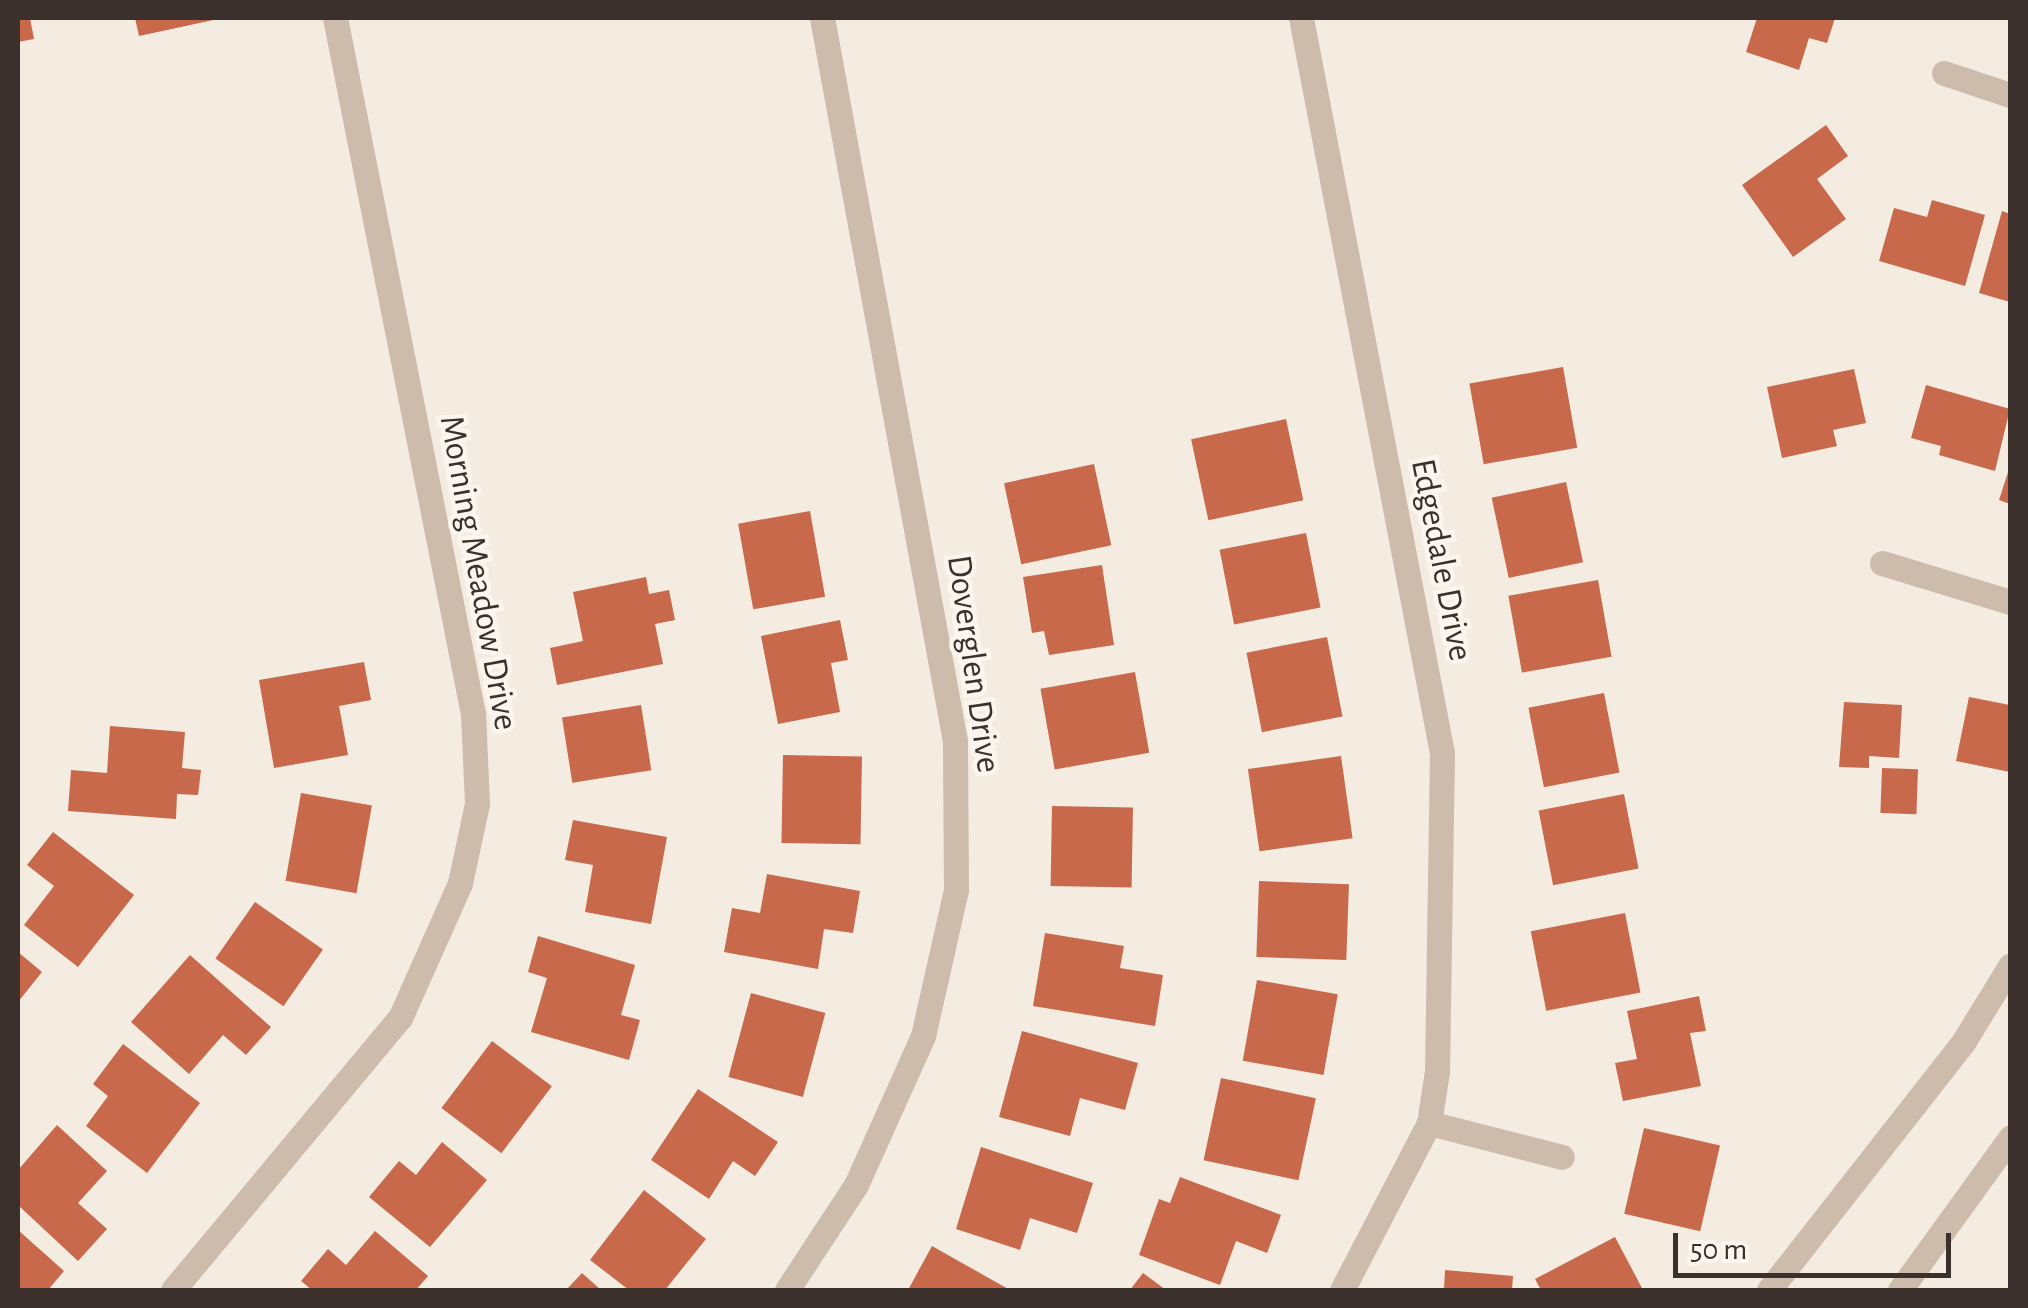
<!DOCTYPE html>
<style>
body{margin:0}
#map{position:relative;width:2028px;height:1308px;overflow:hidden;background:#f4ebe1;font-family:"Alegreya Sans",sans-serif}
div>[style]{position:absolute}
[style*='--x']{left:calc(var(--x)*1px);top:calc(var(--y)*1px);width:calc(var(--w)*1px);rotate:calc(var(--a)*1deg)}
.building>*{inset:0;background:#c8694b;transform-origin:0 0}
.minor>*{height:25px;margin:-12.5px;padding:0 12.5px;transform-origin:12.5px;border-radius:12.5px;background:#cdbbac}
span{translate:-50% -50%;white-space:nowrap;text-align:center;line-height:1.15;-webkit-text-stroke:9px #fbf5ee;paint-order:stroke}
.street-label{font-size:35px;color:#3b302b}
.frame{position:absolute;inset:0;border:20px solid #3b302b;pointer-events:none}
.scale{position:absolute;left:1673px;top:1233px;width:278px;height:45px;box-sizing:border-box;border:5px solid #3b302b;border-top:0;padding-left:12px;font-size:30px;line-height:35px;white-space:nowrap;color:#3b302b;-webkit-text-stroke:8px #fbf5ee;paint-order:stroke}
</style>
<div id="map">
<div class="building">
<div style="clip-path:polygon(18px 18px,30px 18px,34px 39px,18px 42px)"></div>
<div style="clip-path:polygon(135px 18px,218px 18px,218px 19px,139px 36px)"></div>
<div style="clip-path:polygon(1757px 18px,1835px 18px,1827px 43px,1809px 38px,1799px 70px,1746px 52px)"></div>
<div style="clip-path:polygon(1826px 125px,1848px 156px,1817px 179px,1846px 219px,1793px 257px,1742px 185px)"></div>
<div style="clip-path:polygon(1932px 200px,1985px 215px,1965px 286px,1879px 261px,1894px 208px,1927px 217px)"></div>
<div style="clip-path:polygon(2002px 211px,2010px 214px,2010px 302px,1979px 293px)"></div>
<div style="left:1563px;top:367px;width:82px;height:95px;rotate:80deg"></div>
<div style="clip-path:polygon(1854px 369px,1866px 423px,1833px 430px,1837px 446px,1782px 458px,1767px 387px)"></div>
<div style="clip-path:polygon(1926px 385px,2010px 409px,1995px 471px,1939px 455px,1941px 446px,1911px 438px)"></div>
<div style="left:1286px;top:419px;width:83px;height:97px;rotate:78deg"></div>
<div style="left:1094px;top:464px;width:83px;height:92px;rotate:78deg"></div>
<div style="clip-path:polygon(2010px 466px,2010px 504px,1999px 500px)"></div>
<div style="left:1566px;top:482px;width:82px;height:76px;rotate:78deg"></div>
<div style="left:810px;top:511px;width:87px;height:73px;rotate:80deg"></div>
<div style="left:1306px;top:533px;width:76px;height:88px;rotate:79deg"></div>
<div style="clip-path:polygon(1102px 565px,1114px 645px,1049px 655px,1044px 631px,1032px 633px,1023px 577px)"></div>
<div style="clip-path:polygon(646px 577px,649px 594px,669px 590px,675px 620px,655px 624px,663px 664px,557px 685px,550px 648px,583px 641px,573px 592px)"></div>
<div style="left:1598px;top:580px;width:78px;height:91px;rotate:80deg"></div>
<div style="clip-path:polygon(840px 620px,848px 660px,831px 663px,840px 712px,778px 724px,761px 636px)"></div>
<div style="left:1327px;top:637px;width:81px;height:82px;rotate:79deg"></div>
<div style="clip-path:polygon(364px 662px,371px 700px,339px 706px,348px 755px,274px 768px,259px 680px)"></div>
<div style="left:1135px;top:672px;width:82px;height:96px;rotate:80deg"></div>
<div style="left:1604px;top:693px;width:81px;height:77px;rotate:79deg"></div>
<div style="clip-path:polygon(1969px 697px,2010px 705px,2010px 772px,1956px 761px)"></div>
<div style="clip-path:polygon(1844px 702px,1902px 705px,1899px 758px,1869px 756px,1869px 768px,1839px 767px)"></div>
<div style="left:641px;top:705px;width:66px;height:80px;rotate:81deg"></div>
<div style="clip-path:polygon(110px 726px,185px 732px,182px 768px,201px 770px,198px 795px,177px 794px,176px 819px,68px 811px,71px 770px,107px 773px)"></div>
<div style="left:783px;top:755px;width:79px;height:88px;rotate:1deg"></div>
<div style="left:1341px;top:756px;width:83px;height:94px;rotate:82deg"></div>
<div style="left:1882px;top:768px;width:36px;height:45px;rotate:2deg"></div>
<div style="left:301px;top:793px;width:72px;height:89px;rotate:10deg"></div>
<div style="left:1624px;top:794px;width:76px;height:87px;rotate:79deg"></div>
<div style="left:1052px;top:806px;width:81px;height:80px;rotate:1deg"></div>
<div style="clip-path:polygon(573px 820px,667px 837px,651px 924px,585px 912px,593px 865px,565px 860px)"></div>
<div style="clip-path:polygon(53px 832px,134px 895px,78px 967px,24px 925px,54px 886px,27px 865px)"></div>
<div style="clip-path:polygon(767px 874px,860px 891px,853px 933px,824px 929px,818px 969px,724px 952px,732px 908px,760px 913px)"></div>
<div style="left:1259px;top:881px;width:90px;height:76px;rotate:2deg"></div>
<div style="left:255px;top:902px;width:83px;height:69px;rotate:35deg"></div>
<div style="left:1625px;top:913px;width:81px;height:96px;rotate:79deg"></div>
<div style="clip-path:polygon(1045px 933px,1124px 946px,1120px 968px,1163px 975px,1155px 1026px,1033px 1006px)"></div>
<div style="clip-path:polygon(538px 936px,635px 965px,621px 1015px,640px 1020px,629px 1060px,531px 1032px,547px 978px,528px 972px)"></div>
<div style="clip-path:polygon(18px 952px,42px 972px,18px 1002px)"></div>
<div style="clip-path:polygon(190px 955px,271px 1027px,246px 1055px,223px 1035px,189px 1074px,131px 1022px)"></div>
<div style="left:1257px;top:980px;width:82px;height:82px;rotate:10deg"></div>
<div style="left:751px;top:993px;width:77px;height:87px;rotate:15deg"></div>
<div style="clip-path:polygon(1699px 996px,1706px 1031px,1690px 1033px,1701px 1086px,1623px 1101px,1615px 1063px,1637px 1059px,1627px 1011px)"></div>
<div style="clip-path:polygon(1022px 1031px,1138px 1063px,1125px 1110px,1080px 1098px,1070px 1136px,999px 1117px)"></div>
<div style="left:492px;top:1041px;width:75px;height:84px;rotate:37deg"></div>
<div style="clip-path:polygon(123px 1044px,200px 1103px,147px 1173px,86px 1126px,108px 1096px,93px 1084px)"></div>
<div style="left:1221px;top:1078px;width:97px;height:84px;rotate:12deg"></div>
<div style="clip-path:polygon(698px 1089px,778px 1142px,755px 1176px,733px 1161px,709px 1199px,651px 1160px)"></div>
<div style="clip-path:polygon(57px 1125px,107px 1171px,78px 1203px,107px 1229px,78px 1261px,18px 1205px,18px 1170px)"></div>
<div style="left:1644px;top:1128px;width:78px;height:88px;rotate:13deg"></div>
<div style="clip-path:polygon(442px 1142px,487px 1180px,430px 1247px,369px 1197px,399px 1161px,416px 1175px)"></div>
<div style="clip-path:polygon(981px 1147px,1093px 1183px,1077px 1233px,1030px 1218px,1020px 1250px,956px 1229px)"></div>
<div style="clip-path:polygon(1180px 1177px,1281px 1215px,1267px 1253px,1236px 1241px,1220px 1285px,1139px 1255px,1159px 1199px,1170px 1203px)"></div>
<div style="clip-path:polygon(644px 1190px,706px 1239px,665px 1290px,629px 1290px,590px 1260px)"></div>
<div style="clip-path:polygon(18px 1230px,64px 1271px,48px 1290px,18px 1290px)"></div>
<div style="clip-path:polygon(375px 1231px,428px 1276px,416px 1290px,312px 1290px,301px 1281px,328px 1249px,346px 1265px)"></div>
<div style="clip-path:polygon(1615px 1237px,1643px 1290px,1541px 1290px,1535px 1279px)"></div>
<div style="clip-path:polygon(932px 1246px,1010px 1290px,908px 1290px)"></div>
<div style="clip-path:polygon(1445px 1270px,1513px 1276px,1512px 1290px,1444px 1290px)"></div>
<div style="clip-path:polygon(582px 1273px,601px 1290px,566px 1290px)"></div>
<div style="clip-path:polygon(1143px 1273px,1166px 1290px,1130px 1290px)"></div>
</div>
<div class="minor">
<div style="--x:1301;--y:18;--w:748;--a:79.14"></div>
<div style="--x:1442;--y:753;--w:318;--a:90.9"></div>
<div style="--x:1437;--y:1071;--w:53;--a:98.7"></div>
<div style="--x:1429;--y:1123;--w:188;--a:117.5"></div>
<div style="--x:1944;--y:73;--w:70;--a:18.4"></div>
<div style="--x:1882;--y:563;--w:134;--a:16.9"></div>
<div style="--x:1429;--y:1123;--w:137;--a:14.3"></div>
<div style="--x:173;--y:1290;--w:354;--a:-50.2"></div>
<div style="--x:400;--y:1018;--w:148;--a:-66"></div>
<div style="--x:460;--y:883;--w:81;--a:-77.9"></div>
<div style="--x:477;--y:804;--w:90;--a:-92.5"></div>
<div style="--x:473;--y:714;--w:710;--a:-101.21"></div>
<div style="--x:787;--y:1290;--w:126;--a:-56.7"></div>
<div style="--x:856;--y:1185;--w:163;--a:-65.8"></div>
<div style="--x:923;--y:1036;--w:150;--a:-77.3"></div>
<div style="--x:956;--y:890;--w:149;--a:-90.4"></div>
<div style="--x:955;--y:741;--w:735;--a:-100.42"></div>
<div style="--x:1769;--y:1290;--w:316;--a:-51.9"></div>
<div style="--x:1964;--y:1041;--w:88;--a:-58.5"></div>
<div style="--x:1900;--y:1290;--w:188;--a:-54.1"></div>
</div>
<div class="street-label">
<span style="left:1441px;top:560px;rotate:79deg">Edgedale Drive</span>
<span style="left:478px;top:573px;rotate:80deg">Morning Meadow Drive</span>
<span style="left:973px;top:664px;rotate:82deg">Doverglen Drive</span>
</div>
<div class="frame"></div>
<div class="scale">50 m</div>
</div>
